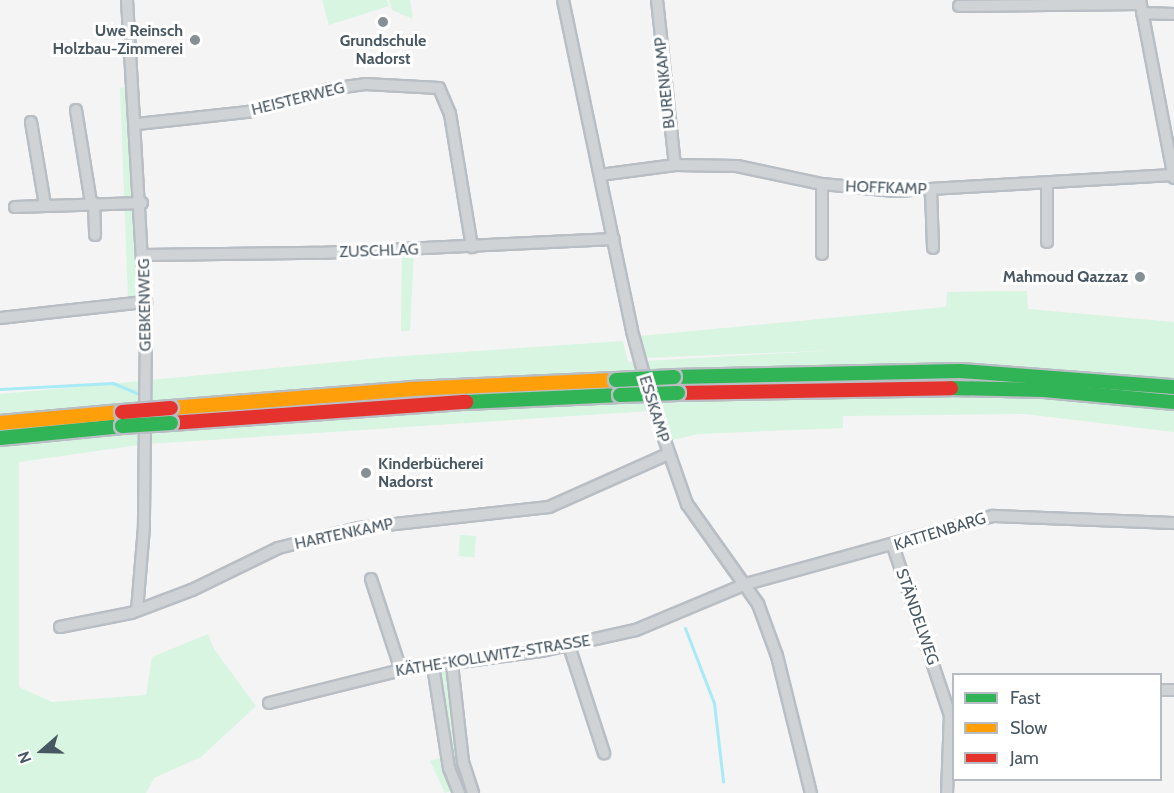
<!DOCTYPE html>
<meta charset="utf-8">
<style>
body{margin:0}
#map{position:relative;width:1174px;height:793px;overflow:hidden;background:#f4f4f4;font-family:Cabin,sans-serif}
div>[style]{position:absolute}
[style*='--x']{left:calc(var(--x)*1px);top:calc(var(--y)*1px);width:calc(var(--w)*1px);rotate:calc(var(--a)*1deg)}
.green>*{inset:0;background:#d7f5e0;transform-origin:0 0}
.stream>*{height:3px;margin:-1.5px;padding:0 1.5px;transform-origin:1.5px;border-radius:1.5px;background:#a8eaf5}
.roads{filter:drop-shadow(2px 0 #b8bec4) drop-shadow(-2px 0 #b8bec4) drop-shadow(0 2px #b8bec4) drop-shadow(0 -2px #b8bec4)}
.street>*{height:10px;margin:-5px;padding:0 5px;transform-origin:5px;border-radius:5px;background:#cfd3d5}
.fast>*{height:14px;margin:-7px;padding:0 7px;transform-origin:7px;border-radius:7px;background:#30b455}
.slow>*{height:14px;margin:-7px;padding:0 7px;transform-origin:7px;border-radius:7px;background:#ff9f0a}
.jam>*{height:14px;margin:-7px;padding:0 7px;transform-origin:7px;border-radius:7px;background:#e5322d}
.bridges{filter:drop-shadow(2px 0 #b8bec4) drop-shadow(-2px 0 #b8bec4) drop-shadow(0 2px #b8bec4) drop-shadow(0 -2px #b8bec4)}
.fast-bridge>*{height:14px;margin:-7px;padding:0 7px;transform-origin:7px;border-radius:7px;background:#30b455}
.jam-bridge>*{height:14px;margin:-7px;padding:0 7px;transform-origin:7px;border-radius:7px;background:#e5322d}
.dots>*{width:16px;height:16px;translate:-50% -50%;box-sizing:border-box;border:3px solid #fff;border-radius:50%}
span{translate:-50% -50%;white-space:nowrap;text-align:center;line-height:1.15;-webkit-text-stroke:6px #fff;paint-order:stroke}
.poi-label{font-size:16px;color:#485863;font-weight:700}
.right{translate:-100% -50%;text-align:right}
.left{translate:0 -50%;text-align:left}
.street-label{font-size:16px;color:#485863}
.legend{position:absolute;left:952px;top:673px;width:210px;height:108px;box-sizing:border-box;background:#fff;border:2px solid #b6bcc1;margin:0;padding:8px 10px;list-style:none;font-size:18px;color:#485863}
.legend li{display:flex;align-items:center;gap:12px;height:30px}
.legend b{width:30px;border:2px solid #b6bcc1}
.north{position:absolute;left:12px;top:721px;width:60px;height:60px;-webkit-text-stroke:4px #fff;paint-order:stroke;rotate:250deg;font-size:16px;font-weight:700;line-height:24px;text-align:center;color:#485863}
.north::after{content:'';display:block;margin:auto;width:21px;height:27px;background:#485863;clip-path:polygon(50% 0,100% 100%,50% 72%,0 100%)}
</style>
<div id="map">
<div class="green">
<div style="clip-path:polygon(322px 0,387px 0,389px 6px,329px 25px)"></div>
<div style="clip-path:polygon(389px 0,410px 0,413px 19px,392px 10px)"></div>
<div style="clip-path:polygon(130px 86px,142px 297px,128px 298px,120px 88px)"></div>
<div style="clip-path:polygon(402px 250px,414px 250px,410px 331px,401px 331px)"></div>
<div style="clip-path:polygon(1027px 291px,1028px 309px,1174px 322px,1174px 432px,1025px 414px,843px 416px,843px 428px,698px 434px,669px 441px,650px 411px,148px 444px,150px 380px,389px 357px,623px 341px,628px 362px,840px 350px,645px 358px,639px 336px,946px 307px,947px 292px)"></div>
<div style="clip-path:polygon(141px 381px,139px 445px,19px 462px,19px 687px,52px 702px,146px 695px,152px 657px,208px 634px,214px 649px,256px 706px,201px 757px,154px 778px,146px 793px,0 793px,0 394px)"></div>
<div style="left:460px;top:535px;width:16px;height:21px;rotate:4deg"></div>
<div style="clip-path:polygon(452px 664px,470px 783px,445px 793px,430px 761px,446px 756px,433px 666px)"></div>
</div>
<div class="stream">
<div style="--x:0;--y:389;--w:113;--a:-3"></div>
<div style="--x:113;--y:383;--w:30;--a:23"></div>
<div style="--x:685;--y:628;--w:80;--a:68.9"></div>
<div style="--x:714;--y:703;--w:79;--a:83.4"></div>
</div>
<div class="roads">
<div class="street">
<div style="--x:127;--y:0;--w:327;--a:86.7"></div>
<div style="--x:146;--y:326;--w:201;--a:90.6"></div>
<div style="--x:144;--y:527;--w:83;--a:94.8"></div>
<div style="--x:563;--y:0;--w:338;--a:78.2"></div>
<div style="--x:632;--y:331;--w:76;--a:74.7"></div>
<div style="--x:652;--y:404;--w:106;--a:70.7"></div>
<div style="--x:687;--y:504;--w:123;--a:54.6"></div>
<div style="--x:758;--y:604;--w:55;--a:69.9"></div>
<div style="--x:777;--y:656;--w:141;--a:76.1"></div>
<div style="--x:657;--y:0;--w:166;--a:83.8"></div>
<div style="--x:1140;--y:0;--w:181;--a:79.2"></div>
<div style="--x:959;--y:6;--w:181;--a:-0.6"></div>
<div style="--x:1142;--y:13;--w:32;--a:2"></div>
<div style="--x:76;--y:110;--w:94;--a:80.8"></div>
<div style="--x:31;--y:122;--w:84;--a:80.4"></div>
<div style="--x:137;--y:124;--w:112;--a:-6.2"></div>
<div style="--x:248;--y:112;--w:85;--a:-15.7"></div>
<div style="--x:330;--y:89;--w:35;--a:-8"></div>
<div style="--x:365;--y:84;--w:74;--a:3.1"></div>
<div style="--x:439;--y:88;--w:28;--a:67"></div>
<div style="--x:450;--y:114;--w:135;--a:80.6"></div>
<div style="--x:600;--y:175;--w:76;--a:-7.6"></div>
<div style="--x:675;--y:165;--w:62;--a:0.9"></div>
<div style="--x:737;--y:166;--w:87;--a:12"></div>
<div style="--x:822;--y:184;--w:73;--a:5.5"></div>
<div style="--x:895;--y:191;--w:278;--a:-3.3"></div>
<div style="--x:931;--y:190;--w:58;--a:88"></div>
<div style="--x:94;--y:203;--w:32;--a:88"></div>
<div style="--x:15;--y:207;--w:127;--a:-1.8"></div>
<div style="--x:1047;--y:242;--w:59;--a:-90"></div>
<div style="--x:822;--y:254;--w:70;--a:-90"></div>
<div style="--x:144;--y:255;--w:175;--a:-0.7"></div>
<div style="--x:319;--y:253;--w:295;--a:-2.7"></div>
<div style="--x:0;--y:318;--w:147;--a:-6.3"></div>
<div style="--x:893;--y:546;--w:178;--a:71.4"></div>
<div style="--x:950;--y:715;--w:78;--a:92.2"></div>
<div style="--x:371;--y:579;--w:96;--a:71.8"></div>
<div style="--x:60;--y:627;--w:72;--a:-11.2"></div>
<div style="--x:131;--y:613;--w:65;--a:-20.7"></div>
<div style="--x:192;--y:590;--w:96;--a:-26"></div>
<div style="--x:278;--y:548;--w:83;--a:-13.9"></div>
<div style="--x:359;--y:528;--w:191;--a:-6.3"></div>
<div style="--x:549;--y:507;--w:130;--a:-24"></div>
<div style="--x:569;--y:646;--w:113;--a:71.9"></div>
<div style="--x:452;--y:664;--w:99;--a:83.6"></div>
<div style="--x:463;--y:762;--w:33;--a:72"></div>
<div style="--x:433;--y:666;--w:103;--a:81.1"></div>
<div style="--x:449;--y:768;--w:27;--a:68"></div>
<div style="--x:1160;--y:690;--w:14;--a:0"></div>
<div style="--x:269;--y:703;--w:136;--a:-14"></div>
<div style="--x:401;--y:670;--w:141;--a:-7.7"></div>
<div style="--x:541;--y:651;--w:97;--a:-12.5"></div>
<div style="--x:636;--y:630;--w:119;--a:-22.7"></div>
<div style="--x:746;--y:584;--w:256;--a:-15.4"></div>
<div style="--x:993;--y:516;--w:181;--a:2.2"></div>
</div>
<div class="fast">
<div style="--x:674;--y:377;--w:286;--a:-1.2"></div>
<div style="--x:960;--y:371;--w:215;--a:4.3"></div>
<div style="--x:951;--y:388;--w:93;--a:1.2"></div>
<div style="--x:1044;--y:390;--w:131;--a:5.3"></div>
<div style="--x:466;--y:402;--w:154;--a:-2.6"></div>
<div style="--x:0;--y:438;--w:123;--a:-5.6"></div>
</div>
<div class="slow">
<div style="--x:171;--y:408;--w:240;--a:-4.5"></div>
<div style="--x:410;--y:389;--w:206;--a:-2.5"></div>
<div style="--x:0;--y:423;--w:122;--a:-5.2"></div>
</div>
<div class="jam">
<div style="--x:678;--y:393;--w:273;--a:-1"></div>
<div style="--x:171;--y:423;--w:296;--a:-4.1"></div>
</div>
</div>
<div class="bridges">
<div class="fast-bridge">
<div style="--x:616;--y:380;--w:58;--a:-3"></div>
<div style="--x:620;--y:395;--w:58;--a:-2"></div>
<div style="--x:122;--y:426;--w:49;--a:-3.5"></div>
</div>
<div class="jam-bridge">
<div style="--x:122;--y:412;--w:49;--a:-4.7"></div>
</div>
</div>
<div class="dots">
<div style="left:383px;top:22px;background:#848f96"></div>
<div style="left:195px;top:40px;background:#848f96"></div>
<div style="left:1140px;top:277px;background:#848f96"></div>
<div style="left:366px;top:473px;background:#848f96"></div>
</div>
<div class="poi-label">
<span class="right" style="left:183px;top:40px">Uwe Reinsch<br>Holzbau-Zimmerei</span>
<span style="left:383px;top:50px">Grundschule<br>Nadorst</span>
<span class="right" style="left:1128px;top:277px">Mahmoud Qazzaz</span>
<span class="left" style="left:378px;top:473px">Kinderbücherei<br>Nadorst</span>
</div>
<div class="street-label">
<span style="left:665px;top:83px;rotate:-96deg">BURENKAMP</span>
<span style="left:298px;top:99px;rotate:-14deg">HEISTERWEG</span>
<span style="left:886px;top:188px;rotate:2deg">HOFFKAMP</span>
<span style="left:379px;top:251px;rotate:-2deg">ZUSCHLAG</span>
<span style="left:145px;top:305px;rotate:-91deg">GEBKENWEG</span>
<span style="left:654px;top:409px;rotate:73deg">ESSKAMP</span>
<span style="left:940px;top:532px;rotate:-17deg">KATTENBARG</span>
<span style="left:344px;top:534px;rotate:-12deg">HARTENKAMP</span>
<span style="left:917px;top:617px;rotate:71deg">STÄNDELWEG</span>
<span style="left:493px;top:656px;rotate:-9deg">KÄTHE-KOLLWITZ-STRASSE</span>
</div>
<ul class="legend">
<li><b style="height:8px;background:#30b455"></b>Fast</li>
<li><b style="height:8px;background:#ff9f0a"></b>Slow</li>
<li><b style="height:8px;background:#e5322d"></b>Jam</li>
</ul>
<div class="north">N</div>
</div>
